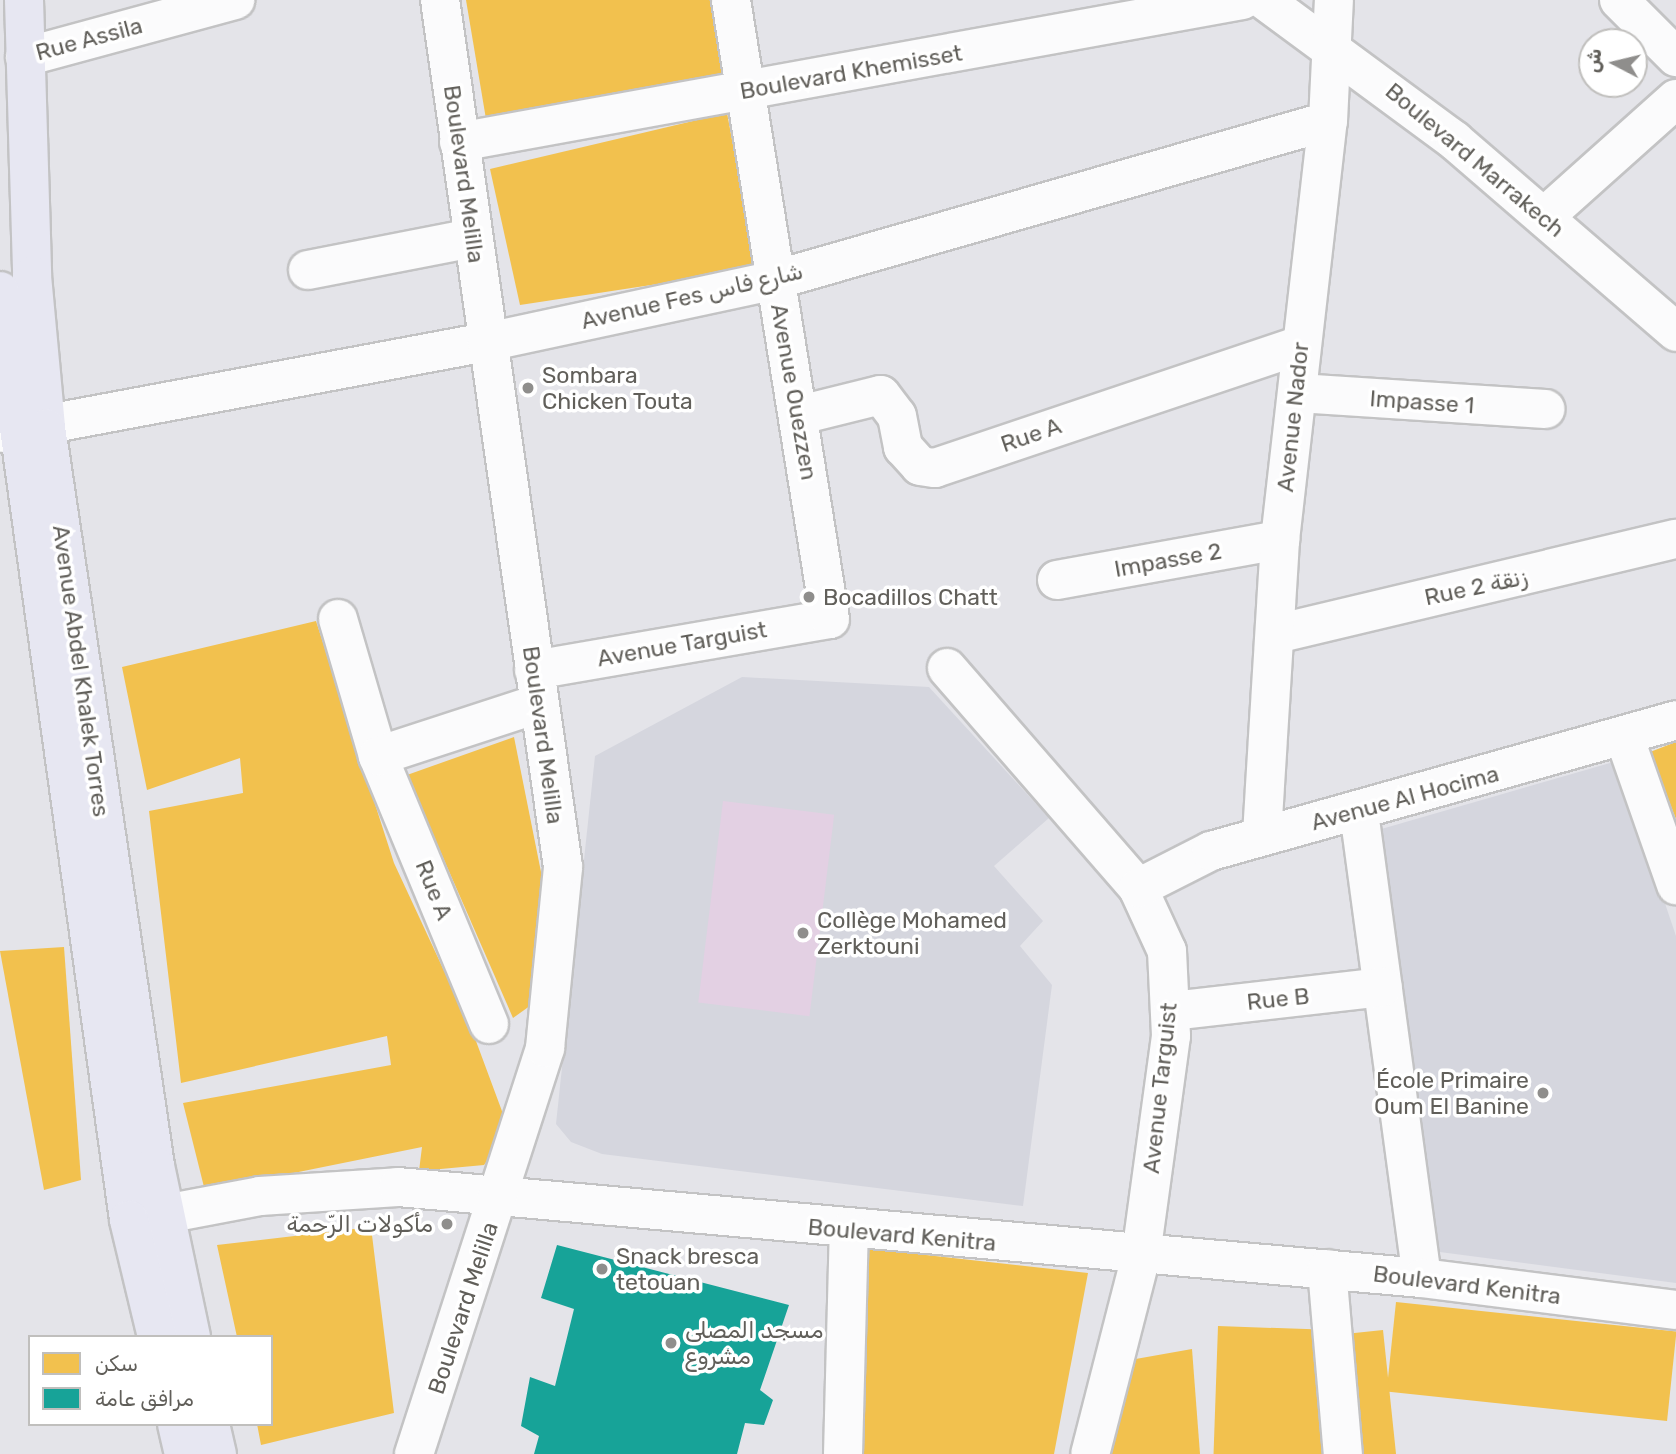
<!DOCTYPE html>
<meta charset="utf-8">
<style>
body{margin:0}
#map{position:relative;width:1676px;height:1454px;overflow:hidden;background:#e4e4e9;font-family:Rubik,Cairo,sans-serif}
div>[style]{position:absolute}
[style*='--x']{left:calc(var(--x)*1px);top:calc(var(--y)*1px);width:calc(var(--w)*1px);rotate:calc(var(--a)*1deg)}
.education>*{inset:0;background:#d5d6de}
.green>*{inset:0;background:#e3d0e3;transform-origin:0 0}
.homes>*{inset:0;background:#f2c14e;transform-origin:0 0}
.public>*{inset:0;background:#17a398}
.roads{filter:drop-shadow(2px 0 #c3c3c4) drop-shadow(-2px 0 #c3c3c4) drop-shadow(0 2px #c3c3c4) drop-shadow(0 -2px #c3c3c4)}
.minor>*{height:38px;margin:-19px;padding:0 19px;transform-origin:19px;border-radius:19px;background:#fbfbfc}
.major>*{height:38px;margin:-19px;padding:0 19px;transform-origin:19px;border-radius:19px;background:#e7e7f2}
.dots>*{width:19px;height:19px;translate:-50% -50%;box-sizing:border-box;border:4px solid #fff;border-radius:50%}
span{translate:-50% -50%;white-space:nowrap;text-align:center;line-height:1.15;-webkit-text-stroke:7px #fff;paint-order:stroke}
.street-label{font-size:23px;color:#615f5a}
.poi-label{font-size:23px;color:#615f5a}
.left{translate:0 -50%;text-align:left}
.right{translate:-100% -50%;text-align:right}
.legend{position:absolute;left:28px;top:1335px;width:245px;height:91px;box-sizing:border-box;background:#fff;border:2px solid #c0bfbd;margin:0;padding:9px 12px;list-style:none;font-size:21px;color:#615f5a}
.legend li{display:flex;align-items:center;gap:14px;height:35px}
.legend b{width:35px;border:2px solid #c0bfbd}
.north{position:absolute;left:1578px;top:28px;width:70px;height:70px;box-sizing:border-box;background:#fff;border:2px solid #c0bfbd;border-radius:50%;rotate:277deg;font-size:19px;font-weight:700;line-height:28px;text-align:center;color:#615f5a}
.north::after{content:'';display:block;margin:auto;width:24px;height:32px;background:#8f8e8c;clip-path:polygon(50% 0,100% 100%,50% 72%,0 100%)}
</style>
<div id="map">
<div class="education">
<div style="clip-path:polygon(742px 677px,929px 687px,1049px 818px,994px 866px,1043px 921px,1020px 946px,1052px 985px,1023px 1206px,602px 1154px,571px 1142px,556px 1124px,595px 756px)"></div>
<div style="clip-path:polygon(1617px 761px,1676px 936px,1676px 1283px,1432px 1251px,1371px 832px)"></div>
</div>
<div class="green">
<div style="left:723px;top:801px;width:112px;height:203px;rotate:7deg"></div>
</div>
<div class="homes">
<div style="clip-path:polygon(466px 0,715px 0,730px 87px,488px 131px)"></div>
<div style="clip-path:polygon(727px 113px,756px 269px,520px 305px,490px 169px)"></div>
<div style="clip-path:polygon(316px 621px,394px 863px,473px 1033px,509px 1130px,484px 1165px,419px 1171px,422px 1147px,205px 1191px,183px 1103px,391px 1065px,387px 1036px,181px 1083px,149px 811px,243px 793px,240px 758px,147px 790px,122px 667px)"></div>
<div style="clip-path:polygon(514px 737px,544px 887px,534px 1003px,513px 1018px,407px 775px)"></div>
<div style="clip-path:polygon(1676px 742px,1676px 819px,1650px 752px)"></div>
<div style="clip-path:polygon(64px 947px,81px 1180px,44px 1190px,0 951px)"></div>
<div style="clip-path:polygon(371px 1227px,394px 1413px,261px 1445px,257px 1424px,271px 1424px,271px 1337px,237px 1337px,217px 1245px)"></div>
<div style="clip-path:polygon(863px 1248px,1088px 1273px,1054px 1454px,861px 1454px)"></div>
<div style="left:1396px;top:1302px;width:282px;height:90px;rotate:6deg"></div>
<div style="left:1218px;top:1326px;width:110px;height:128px;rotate:2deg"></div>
<div style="left:1383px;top:1330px;width:125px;height:43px;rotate:84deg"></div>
<div style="clip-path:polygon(1192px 1349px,1200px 1454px,1107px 1454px,1130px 1360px)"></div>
</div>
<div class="public">
<div style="clip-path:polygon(557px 1245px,789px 1305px,760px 1390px,773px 1400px,764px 1425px,745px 1423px,737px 1454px,534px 1454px,539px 1436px,521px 1426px,530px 1377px,555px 1386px,574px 1309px,541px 1298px)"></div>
</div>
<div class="roads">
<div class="minor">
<div style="--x:1264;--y:0;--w:237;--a:36.4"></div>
<div style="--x:1455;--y:141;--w:292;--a:40.8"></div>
<div style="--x:1619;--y:0;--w:81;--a:45"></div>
<div style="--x:25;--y:57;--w:218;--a:-15.2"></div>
<div style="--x:459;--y:142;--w:796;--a:-10.28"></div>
<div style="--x:1544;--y:217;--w:177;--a:-41.8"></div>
<div style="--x:308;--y:270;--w:167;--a:-11"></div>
<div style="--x:1298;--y:393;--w:248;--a:3.7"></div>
<div style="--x:800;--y:415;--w:83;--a:-13.9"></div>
<div style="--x:881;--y:395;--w:26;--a:53"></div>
<div style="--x:897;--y:416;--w:32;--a:79"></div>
<div style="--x:903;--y:447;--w:25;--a:48"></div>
<div style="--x:920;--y:466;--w:15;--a:8"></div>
<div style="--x:935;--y:468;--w:385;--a:-18.6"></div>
<div style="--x:0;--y:433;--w:495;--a:-10.6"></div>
<div style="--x:487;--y:342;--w:295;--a:-12.1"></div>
<div style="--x:775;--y:280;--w:575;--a:-16.04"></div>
<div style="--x:1057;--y:580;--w:227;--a:-10.2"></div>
<div style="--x:338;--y:619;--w:143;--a:73.7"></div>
<div style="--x:378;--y:756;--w:290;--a:67.5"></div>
<div style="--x:1276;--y:634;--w:411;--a:-13.4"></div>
<div style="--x:947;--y:668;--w:291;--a:49"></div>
<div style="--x:1138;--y:888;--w:69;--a:65.3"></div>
<div style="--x:1167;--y:951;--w:85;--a:87.3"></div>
<div style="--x:1171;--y:1036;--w:222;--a:97.8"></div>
<div style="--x:1141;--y:1256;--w:204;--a:104.4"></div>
<div style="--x:534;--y:670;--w:300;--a:-9.8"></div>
<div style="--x:830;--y:619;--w:627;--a:-99.09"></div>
<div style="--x:1625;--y:739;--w:155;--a:70.7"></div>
<div style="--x:378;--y:756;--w:167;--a:-18.1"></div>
<div style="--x:1359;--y:812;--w:470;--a:82.3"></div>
<div style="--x:1262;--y:835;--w:296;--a:-86.5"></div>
<div style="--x:1280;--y:540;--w:422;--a:-83.5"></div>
<div style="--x:1328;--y:121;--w:121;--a:-87.2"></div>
<div style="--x:1138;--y:888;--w:82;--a:-26.9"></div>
<div style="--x:1211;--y:851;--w:483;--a:-15.7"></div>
<div style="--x:1172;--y:1011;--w:212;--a:-6.5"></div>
<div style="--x:133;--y:1220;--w:129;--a:-10.7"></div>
<div style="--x:260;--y:1196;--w:138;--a:-3.7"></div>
<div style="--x:398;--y:1187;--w:1028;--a:5.08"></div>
<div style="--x:1422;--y:1278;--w:256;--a:7.2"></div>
<div style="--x:1327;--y:1269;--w:186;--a:85.1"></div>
<div style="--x:414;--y:1454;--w:427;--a:-72.1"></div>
<div style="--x:545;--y:1048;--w:182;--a:-84.3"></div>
<div style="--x:563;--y:867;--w:876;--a:-98.07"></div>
<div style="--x:843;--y:1454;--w:223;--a:-88.5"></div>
</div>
<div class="major">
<div style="--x:24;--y:0;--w:276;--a:88.3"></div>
<div style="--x:32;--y:276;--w:153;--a:84.7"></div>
<div style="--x:46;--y:428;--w:746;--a:81.6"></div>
<div style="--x:155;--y:1166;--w:175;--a:78.1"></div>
<div style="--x:0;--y:291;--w:938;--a:82.09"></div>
<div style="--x:129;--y:1220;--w:120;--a:76.5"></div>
<div style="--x:177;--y:1424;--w:31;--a:77"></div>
<div style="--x:210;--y:1424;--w:31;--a:77"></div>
</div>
</div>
<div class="dots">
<div style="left:528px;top:388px;background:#8f8e8c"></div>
<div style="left:809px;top:597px;background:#8f8e8c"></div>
<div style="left:803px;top:933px;background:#8f8e8c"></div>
<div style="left:1543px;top:1093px;background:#8f8e8c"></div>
<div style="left:447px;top:1224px;background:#8f8e8c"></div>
<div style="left:602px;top:1269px;background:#8f8e8c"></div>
<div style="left:671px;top:1343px;background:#8f8e8c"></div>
</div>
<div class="street-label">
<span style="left:89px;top:39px;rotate:-15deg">Rue Assila</span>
<span style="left:851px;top:72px;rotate:-10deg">Boulevard Khemisset</span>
<span style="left:1475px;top:160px;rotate:40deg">Boulevard Marrakech</span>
<span style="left:464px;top:174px;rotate:82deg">Boulevard Melilla</span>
<span style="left:692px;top:296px;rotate:-13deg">Avenue Fes شارع فاس</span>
<span style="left:794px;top:392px;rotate:80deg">Avenue Ouezzen</span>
<span style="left:1422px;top:402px;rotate:4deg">Impasse 1</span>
<span style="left:1293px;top:417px;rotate:-84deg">Avenue Nador</span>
<span style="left:1031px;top:435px;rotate:-19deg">Rue A</span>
<span style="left:1168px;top:560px;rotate:-10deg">Impasse 2</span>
<span style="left:1476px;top:587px;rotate:-12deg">Rue 2 زنقة</span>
<span style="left:682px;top:644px;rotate:-10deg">Avenue Targuist</span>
<span style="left:81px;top:671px;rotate:82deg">Avenue Abdel Khalek Torres</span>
<span style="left:543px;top:735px;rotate:82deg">Boulevard Melilla</span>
<span style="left:1405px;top:798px;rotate:-15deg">Avenue Al Hocima</span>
<span style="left:434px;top:890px;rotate:68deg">Rue A</span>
<span style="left:1278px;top:999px;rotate:-6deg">Rue B</span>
<span style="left:1160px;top:1088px;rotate:-84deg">Avenue Targuist</span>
<span style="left:902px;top:1235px;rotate:5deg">Boulevard Kenitra</span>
<span style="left:1467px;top:1285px;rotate:7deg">Boulevard Kenitra</span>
<span style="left:463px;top:1308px;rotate:-72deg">Boulevard Melilla</span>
</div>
<div class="poi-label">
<span class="left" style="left:542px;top:388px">Sombara<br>Chicken Touta</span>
<span class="left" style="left:823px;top:597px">Bocadillos Chatt</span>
<span class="left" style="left:817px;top:933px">Collège Mohamed<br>Zerktouni</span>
<span class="right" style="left:1529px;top:1093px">École Primaire<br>Oum El Banine</span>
<span class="right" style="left:433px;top:1224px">مأكولات الرّحمة</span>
<span class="left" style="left:616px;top:1269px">Snack bresca<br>tetouan</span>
<span class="left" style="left:685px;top:1343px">مسجد المصلى<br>مشروع</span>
</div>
<ul class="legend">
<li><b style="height:19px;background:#f2c14e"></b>سكن</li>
<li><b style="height:19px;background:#17a398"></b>مرافق عامة</li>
</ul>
<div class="north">ش</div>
</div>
